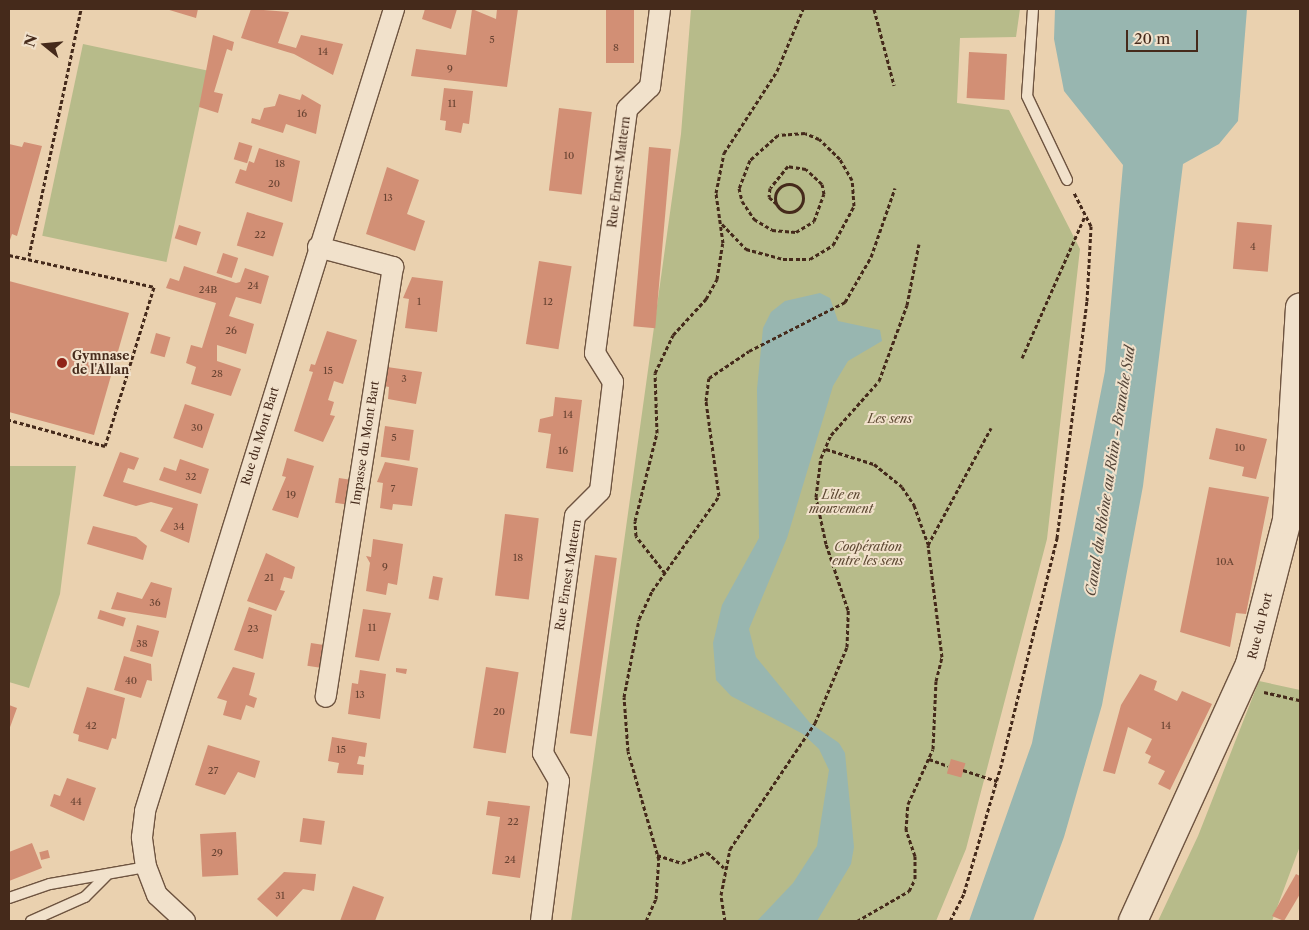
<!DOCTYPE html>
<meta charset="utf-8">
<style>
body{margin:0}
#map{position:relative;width:1309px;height:930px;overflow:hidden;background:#ead1af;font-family:"Libre Caslon Text",serif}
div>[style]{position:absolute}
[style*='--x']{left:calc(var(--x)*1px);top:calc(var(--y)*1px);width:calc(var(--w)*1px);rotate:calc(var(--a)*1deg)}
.green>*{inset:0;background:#b7bb8a;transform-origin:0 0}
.water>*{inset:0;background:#98b6b0}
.building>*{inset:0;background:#d28f75;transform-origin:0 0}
.path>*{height:3px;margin-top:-1.5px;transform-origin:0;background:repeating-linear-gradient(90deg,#452a1b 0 4px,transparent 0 6.5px)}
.path>.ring{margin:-1.5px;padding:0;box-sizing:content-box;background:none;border:3px solid #452a1b;border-radius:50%}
.roads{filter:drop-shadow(1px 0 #6e5440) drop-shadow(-1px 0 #6e5440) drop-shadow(0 1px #6e5440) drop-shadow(0 -1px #6e5440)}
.lane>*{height:10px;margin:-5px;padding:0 5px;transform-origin:5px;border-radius:5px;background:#f1e1cb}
.street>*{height:20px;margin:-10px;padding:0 10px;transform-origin:10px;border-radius:10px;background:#f1e1cb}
.secondary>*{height:28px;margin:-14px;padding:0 14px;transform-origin:14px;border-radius:14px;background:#f1e1cb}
.dots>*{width:14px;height:14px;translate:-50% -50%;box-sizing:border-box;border:2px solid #f1e1cb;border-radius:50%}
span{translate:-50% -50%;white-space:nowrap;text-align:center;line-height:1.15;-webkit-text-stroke:4px #f1e1cb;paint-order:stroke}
.number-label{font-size:10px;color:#684332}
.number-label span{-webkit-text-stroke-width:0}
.street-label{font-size:12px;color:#452a1b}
.poi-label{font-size:12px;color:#452a1b;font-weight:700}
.left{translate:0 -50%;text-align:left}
.park-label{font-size:12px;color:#5c4731;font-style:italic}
.water-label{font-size:14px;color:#564639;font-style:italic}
.frame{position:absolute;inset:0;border:10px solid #452a1b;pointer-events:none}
.north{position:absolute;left:20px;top:20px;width:50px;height:50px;-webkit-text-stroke:4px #f1e1cb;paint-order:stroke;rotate:287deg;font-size:14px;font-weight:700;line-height:20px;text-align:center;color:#452a1b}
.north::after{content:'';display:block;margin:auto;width:18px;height:22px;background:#452a1b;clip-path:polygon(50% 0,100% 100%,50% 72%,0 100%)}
.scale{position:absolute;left:1126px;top:30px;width:72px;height:22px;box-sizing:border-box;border:2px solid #452a1b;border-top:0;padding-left:6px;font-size:15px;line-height:18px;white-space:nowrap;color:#452a1b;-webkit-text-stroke:4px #f1e1cb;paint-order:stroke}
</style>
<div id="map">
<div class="green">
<div style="clip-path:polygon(691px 9px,1020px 9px,1016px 37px,960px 38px,957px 103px,1009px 110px,1080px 249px,1047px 539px,966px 849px,936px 921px,571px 921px,681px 134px)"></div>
<div style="left:83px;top:44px;width:127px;height:196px;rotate:12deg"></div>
<div style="clip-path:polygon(9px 466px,76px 466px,60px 594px,29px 688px,9px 682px)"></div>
<div style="clip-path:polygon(1259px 681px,1300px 690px,1300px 846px,1272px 921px,1158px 921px,1198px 836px)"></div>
</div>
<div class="water">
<div style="clip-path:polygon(1055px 9px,1247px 9px,1238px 121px,1219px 144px,1183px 164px,1143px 486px,1102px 705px,1064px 837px,1033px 921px,969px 921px,1032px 743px,1105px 371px,1123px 165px,1064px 91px,1054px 39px)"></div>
<div style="clip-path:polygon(820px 293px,830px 298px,838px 321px,880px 330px,882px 341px,848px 361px,833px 386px,787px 538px,749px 629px,756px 657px,810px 723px,839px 743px,845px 753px,854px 847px,851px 864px,817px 921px,757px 921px,793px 883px,817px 846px,829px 770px,819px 749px,803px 734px,731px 696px,716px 680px,713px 643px,722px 605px,759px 538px,757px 389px,763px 328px,771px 312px,785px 301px)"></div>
</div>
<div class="building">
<div style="clip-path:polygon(166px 9px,198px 9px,196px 18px)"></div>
<div style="clip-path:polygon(251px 9px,289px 12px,278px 43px,296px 48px,301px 35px,343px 44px,333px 75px,294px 54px,241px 38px)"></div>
<div style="clip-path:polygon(425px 9px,457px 9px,451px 29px,422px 19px)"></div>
<div style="clip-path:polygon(472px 9px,496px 19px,497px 9px,518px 9px,507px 87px,411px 76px,416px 49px,466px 55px)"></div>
<div style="left:606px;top:9px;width:28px;height:54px"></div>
<div style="clip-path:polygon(213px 35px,234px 42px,232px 51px,227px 49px,214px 92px,223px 94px,218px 113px,199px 107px)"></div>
<div style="left:969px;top:52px;width:38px;height:46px;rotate:3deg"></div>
<div style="clip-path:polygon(444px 88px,473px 91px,469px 124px,463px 123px,461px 133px,445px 130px,446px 121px,440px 120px)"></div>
<div style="clip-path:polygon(279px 94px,300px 100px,302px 94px,321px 105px,316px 134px,286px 124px,283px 133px,251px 123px,252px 118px,260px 120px,264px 108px,275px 106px)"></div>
<div style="left:559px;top:108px;width:33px;height:83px;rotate:7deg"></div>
<div style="clip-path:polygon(24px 142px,42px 146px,17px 236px,12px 234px,9px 243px,9px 144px,22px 147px)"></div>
<div style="left:239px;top:142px;width:14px;height:18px;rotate:17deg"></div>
<div style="left:649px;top:147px;width:22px;height:180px;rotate:5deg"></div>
<div style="clip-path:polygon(259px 148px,300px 161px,292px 202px,235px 183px,240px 169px,246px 171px,249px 161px,254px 163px)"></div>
<div style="clip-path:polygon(387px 167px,419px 180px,407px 214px,425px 221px,415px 251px,366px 234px)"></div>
<div style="left:247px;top:212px;width:38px;height:35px;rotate:17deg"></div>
<div style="left:1237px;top:222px;width:35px;height:47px;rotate:5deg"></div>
<div style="left:179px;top:225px;width:23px;height:14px;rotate:18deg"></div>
<div style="left:223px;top:253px;width:16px;height:21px;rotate:18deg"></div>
<div style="left:539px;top:261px;width:33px;height:84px;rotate:9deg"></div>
<div style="clip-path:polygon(184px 266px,236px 283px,240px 282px,245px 268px,269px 276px,261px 304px,236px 297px,229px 316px,254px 324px,246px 354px,217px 345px,217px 361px,241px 369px,231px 396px,191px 384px,196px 367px,186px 363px,191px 345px,202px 348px,216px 303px,166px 288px,170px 278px,179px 281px)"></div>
<div style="clip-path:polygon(412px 277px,443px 281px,437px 332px,405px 328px,409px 299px,403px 298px)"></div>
<div style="clip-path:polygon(9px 281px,129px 313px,94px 435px,9px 412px)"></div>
<div style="clip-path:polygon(327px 331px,357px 340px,343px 384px,334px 381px,328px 400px,334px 402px,330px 415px,335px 416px,323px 442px,294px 431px,313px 372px,309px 371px,311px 364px,315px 365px)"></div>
<div style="left:156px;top:333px;width:15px;height:21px;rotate:16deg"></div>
<div style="clip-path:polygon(387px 367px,422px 372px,416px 404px,388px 399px,389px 387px,384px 386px)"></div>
<div style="clip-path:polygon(555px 397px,582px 400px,573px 472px,546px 468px,551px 434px,538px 432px,540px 419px,553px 416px)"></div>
<div style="left:185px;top:404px;width:31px;height:36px;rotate:19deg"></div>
<div style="left:385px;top:426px;width:29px;height:31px;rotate:8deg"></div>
<div style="clip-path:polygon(1216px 428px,1267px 439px,1256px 479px,1242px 476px,1244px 467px,1209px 459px)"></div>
<div style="clip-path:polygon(120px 452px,139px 458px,134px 470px,128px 468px,123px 482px,198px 504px,189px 543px,160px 531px,173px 508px,151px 502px,136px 506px,103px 496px)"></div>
<div style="clip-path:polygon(287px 458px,314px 466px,298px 518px,272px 510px,286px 477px,282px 476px)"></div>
<div style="clip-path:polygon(180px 459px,209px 469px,201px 494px,159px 480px,164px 467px,176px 471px)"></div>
<div style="clip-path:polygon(385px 462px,418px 468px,412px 506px,393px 504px,392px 510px,380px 508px,383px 483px,377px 482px)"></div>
<div style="left:339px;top:478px;width:13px;height:25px;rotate:9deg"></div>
<div style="clip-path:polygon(1209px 487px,1269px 497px,1246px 614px,1236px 613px,1230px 647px,1180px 632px)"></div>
<div style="left:505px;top:514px;width:34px;height:82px;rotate:7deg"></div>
<div style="clip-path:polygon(93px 526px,136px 537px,147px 546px,143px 560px,87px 544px)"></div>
<div style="clip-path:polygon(373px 539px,403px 544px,397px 585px,388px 583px,386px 595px,366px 591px,370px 563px,366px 556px,371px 557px)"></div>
<div style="clip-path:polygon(266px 553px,295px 567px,292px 579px,284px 577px,280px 590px,285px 591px,276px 611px,247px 601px)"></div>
<div style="left:595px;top:555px;width:22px;height:180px;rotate:8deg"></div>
<div style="left:433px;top:576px;width:10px;height:23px;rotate:11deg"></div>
<div style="clip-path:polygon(151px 582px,172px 588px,166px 618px,111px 609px,117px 592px,142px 599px)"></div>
<div style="clip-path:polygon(249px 607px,272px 615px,263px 659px,234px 650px)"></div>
<div style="clip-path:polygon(363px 609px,391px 613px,379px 661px,355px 657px)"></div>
<div style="left:100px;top:610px;width:27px;height:9px;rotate:17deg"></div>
<div style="left:137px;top:625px;width:23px;height:27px;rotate:15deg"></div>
<div style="left:311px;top:643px;width:13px;height:23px;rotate:9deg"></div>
<div style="clip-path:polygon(124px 656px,151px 664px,152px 681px,147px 680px,141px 698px,114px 690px)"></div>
<div style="clip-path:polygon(233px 667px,255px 673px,249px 695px,257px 698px,254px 708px,246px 705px,241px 720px,223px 715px,227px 701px,217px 698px)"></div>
<div style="left:486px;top:667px;width:33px;height:82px;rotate:9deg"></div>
<div style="clip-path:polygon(396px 668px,407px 669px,406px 674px,396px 672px)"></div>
<div style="clip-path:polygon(360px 670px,386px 674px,380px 719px,348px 714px,352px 683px,358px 684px)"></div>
<div style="clip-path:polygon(1140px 674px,1157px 681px,1154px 690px,1177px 701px,1182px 691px,1212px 704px,1170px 790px,1158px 784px,1165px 771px,1148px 763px,1151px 756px,1145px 753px,1152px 739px,1128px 727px,1115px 774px,1103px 771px,1121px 705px)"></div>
<div style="clip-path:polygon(87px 687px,125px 698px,116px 739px,112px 738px,108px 750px,78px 741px,79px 735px,73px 733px)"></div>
<div style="clip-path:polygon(9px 705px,17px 708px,9px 730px)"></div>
<div style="clip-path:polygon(332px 737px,367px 743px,365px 757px,359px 756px,357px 764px,364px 765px,363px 775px,337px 773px,339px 763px,328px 761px)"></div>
<div style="clip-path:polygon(208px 745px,260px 761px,255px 778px,238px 772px,225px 795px,195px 785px)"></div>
<div style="left:951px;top:759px;width:15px;height:15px;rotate:16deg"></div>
<div style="clip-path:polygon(67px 778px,96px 788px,84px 821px,50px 806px,54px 794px,60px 796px)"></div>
<div style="clip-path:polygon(488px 801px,530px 806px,520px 878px,492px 874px,500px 817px,486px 815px)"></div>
<div style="left:303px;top:818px;width:22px;height:24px;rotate:8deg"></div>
<div style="left:236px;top:832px;width:43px;height:36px;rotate:87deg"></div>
<div style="clip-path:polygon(32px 843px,42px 868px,9px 881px,9px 852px)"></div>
<div style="left:48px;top:850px;width:8px;height:9px;rotate:76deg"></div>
<div style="clip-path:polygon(284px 872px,316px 874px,314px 891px,303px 889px,277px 917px,257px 899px)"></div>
<div style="clip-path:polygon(1296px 874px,1300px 876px,1300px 894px,1284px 921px,1272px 916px)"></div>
<div style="clip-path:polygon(353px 886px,384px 897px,375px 921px,340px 921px)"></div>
</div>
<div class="path">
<div style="--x:874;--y:9;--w:79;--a:75.3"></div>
<div class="ring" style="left:775px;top:184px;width:25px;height:25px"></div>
<div style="--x:722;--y:224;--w:35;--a:46"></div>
<div style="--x:746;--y:249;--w:38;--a:15"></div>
<div style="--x:783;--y:259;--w:27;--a:0"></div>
<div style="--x:810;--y:259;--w:27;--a:-31"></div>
<div style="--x:833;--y:245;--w:44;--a:-61.7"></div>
<div style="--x:854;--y:206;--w:26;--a:-94"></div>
<div style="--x:852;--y:180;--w:24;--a:-120"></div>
<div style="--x:840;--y:159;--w:29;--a:-136"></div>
<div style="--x:819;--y:139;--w:15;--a:-157"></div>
<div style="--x:805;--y:133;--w:27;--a:176"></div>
<div style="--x:778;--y:135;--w:38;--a:138"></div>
<div style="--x:750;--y:160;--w:30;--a:111"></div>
<div style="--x:739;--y:188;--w:13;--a:77"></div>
<div style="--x:742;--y:201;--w:22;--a:56"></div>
<div style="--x:754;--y:219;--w:21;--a:31"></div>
<div style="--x:772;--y:230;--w:24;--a:5"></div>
<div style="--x:796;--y:232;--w:21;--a:-31"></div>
<div style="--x:814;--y:221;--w:29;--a:-70"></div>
<div style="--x:824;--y:194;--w:10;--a:-101"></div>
<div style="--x:822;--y:184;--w:22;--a:-137"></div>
<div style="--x:806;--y:169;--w:18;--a:-171"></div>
<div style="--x:788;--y:166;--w:28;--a:129"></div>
<div style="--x:770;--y:188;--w:9;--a:96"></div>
<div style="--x:769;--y:197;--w:13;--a:42"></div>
<div style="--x:9;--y:255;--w:148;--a:12.4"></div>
<div style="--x:154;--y:287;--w:166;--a:107.1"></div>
<div style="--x:105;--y:446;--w:99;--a:-164.8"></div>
<div style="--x:29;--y:256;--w:252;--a:-78.1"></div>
<div style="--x:1022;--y:358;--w:155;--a:-66.1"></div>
<div style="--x:826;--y:449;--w:50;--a:17.4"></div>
<div style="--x:874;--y:464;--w:36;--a:39"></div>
<div style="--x:902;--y:487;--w:22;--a:56"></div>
<div style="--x:914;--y:505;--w:41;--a:70.3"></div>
<div style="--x:665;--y:573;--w:47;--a:-128.1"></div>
<div style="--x:636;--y:536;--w:15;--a:-94"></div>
<div style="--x:635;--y:521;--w:91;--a:-76"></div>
<div style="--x:657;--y:433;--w:60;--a:-91.9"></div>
<div style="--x:655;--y:373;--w:42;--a:-64.7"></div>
<div style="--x:673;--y:335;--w:49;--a:-47.5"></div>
<div style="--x:706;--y:299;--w:23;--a:-61"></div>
<div style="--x:717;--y:279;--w:36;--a:-81"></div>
<div style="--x:723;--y:243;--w:50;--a:-98"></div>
<div style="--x:716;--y:193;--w:41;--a:-78.7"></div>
<div style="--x:724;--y:153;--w:98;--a:-57.1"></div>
<div style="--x:777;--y:71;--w:67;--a:-67.2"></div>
<div style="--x:1264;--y:692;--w:37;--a:13"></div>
<div style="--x:929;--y:759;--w:20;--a:20"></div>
<div style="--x:963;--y:770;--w:36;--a:18"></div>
<div style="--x:657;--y:855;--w:26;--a:18"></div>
<div style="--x:682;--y:863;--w:27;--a:-24"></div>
<div style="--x:707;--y:852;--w:23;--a:43"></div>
<div style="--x:646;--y:921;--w:24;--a:-66"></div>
<div style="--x:656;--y:899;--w:39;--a:-86"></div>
<div style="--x:659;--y:860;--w:113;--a:-105.9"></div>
<div style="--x:628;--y:751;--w:54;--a:-94.2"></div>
<div style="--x:624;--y:697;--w:79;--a:-79.1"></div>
<div style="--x:639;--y:619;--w:31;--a:-65"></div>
<div style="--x:652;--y:591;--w:116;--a:-54.8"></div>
<div style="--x:719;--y:496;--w:96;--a:-97.8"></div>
<div style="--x:706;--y:401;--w:23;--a:-83"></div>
<div style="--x:709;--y:378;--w:48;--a:-34"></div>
<div style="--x:749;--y:351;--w:108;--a:-27"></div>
<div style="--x:845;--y:302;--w:52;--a:-60"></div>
<div style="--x:871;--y:257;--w:73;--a:-70.8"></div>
<div style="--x:725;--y:921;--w:26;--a:-99"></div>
<div style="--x:721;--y:895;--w:47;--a:-78.9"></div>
<div style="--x:730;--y:849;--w:152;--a:-56"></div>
<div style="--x:815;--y:723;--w:82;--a:-67.2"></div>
<div style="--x:847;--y:647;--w:37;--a:-88"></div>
<div style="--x:848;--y:610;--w:70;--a:-108.4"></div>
<div style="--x:826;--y:544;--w:48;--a:-102"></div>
<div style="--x:816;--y:497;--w:39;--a:-83"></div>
<div style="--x:821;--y:458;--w:25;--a:-67"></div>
<div style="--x:831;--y:435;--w:72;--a:-48.4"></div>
<div style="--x:879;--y:381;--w:81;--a:-69.8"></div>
<div style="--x:907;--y:305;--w:62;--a:-78.9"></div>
<div style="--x:857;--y:921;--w:60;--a:-30"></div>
<div style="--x:909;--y:891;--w:13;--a:-63"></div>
<div style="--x:915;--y:879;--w:23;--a:-90"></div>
<div style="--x:915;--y:856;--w:28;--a:-109"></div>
<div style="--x:906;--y:830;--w:26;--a:-86"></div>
<div style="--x:908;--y:804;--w:60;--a:-65.6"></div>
<div style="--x:933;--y:749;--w:68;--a:-87.5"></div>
<div style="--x:936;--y:681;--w:25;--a:-76"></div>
<div style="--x:942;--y:657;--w:113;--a:-97.1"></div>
<div style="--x:928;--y:545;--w:133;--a:-61.7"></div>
<div style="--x:950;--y:921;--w:31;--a:-63"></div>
<div style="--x:964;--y:893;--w:136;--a:-73.8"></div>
<div style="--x:1002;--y:762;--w:231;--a:-76.2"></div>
<div style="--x:1057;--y:538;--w:239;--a:-82.8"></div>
<div style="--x:1087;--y:301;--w:75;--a:-86.9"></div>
<div style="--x:1091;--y:226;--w:37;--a:-117"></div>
</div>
<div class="roads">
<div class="lane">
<div style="--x:1033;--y:9;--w:87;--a:93.9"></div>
<div style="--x:1027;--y:96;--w:93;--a:64.5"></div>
<div style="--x:9;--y:898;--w:43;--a:-18.9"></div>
<div style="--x:50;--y:884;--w:97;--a:-10"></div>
<div style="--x:31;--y:921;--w:59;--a:-24"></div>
<div style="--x:85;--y:897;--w:30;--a:-45"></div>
</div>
<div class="street">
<div style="--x:318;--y:247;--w:78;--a:14.9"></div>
<div style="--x:393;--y:267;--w:435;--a:98.9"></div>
<div style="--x:185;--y:921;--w:38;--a:-137"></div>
<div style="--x:157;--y:895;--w:30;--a:-111"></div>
<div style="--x:146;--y:867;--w:30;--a:-98"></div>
<div style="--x:142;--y:837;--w:26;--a:-83"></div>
<div style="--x:145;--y:811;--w:840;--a:-72.75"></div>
<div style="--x:541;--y:921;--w:141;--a:-82.7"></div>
<div style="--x:559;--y:781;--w:32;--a:-120"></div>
<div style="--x:543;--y:753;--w:239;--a:-82.3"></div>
<div style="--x:575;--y:516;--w:35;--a:-45"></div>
<div style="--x:600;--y:491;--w:110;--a:-83.2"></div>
<div style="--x:613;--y:382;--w:34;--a:-122"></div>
<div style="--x:595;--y:353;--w:246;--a:-82.5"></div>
<div style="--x:627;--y:109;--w:32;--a:-44"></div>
<div style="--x:650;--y:87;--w:79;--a:-82.7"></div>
</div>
<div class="secondary">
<div style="--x:1133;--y:921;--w:282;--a:-65.5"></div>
<div style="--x:1250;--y:664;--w:149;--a:-75.6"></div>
<div style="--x:1287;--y:520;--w:213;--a:-86.5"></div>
</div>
</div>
<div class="dots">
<div style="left:62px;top:363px;background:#8f2418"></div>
</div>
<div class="number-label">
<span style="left:492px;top:40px">5</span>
<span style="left:616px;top:48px">8</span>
<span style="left:323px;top:52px">14</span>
<span style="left:450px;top:69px">9</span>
<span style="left:452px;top:104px">11</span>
<span style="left:302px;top:114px">16</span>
<span style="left:569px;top:156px">10</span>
<span style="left:280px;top:164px">18</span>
<span style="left:274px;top:184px">20</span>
<span style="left:388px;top:198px">13</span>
<span style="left:260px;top:235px">22</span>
<span style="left:1253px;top:247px">4</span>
<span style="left:253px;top:286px">24</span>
<span style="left:208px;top:290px">24B</span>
<span style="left:419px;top:302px">1</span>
<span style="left:548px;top:302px">12</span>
<span style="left:231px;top:331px">26</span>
<span style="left:328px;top:371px">15</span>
<span style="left:217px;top:374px">28</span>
<span style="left:404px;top:379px">3</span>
<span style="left:568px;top:415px">14</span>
<span style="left:197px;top:428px">30</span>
<span style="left:394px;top:438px">5</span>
<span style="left:1240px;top:448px">10</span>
<span style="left:563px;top:451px">16</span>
<span style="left:191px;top:477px">32</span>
<span style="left:393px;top:489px">7</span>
<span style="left:291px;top:495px">19</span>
<span style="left:179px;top:527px">34</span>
<span style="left:518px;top:558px">18</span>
<span style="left:1225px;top:562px">10A</span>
<span style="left:385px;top:567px">9</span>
<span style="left:269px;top:578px">21</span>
<span style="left:155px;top:603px">36</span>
<span style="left:372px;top:628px">11</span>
<span style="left:253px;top:629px">23</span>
<span style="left:142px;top:644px">38</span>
<span style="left:131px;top:681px">40</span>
<span style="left:360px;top:695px">13</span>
<span style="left:499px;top:712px">20</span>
<span style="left:91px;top:726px">42</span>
<span style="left:1166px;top:726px">14</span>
<span style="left:341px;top:750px">15</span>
<span style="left:213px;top:771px">27</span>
<span style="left:76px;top:802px">44</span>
<span style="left:513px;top:822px">22</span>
<span style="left:217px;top:853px">29</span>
<span style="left:510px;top:860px">24</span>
<span style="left:280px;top:896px">31</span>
</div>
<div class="street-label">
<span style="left:619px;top:172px;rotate:-83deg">Rue Ernest Mattern</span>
<span style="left:260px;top:436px;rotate:-73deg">Rue du Mont Bart</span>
<span style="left:365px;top:443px;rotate:-81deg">Impasse du Mont Bart</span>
<span style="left:568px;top:575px;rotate:-81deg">Rue Ernest Mattern</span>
<span style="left:1260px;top:626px;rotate:-76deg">Rue du Port</span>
</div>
<div class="poi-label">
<span class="left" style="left:72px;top:363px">Gymnase<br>de l'Allan</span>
</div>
<div class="park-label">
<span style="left:890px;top:419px">Les sens</span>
<span style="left:841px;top:502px">L'ile en<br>mouvement</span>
<span style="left:868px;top:554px">Coopération<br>entre les sens</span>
</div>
<div class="water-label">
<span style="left:1110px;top:471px;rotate:-81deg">Canal du Rhône au Rhin - Branche Sud</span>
</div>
<div class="frame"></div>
<div class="north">N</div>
<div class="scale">20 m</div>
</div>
